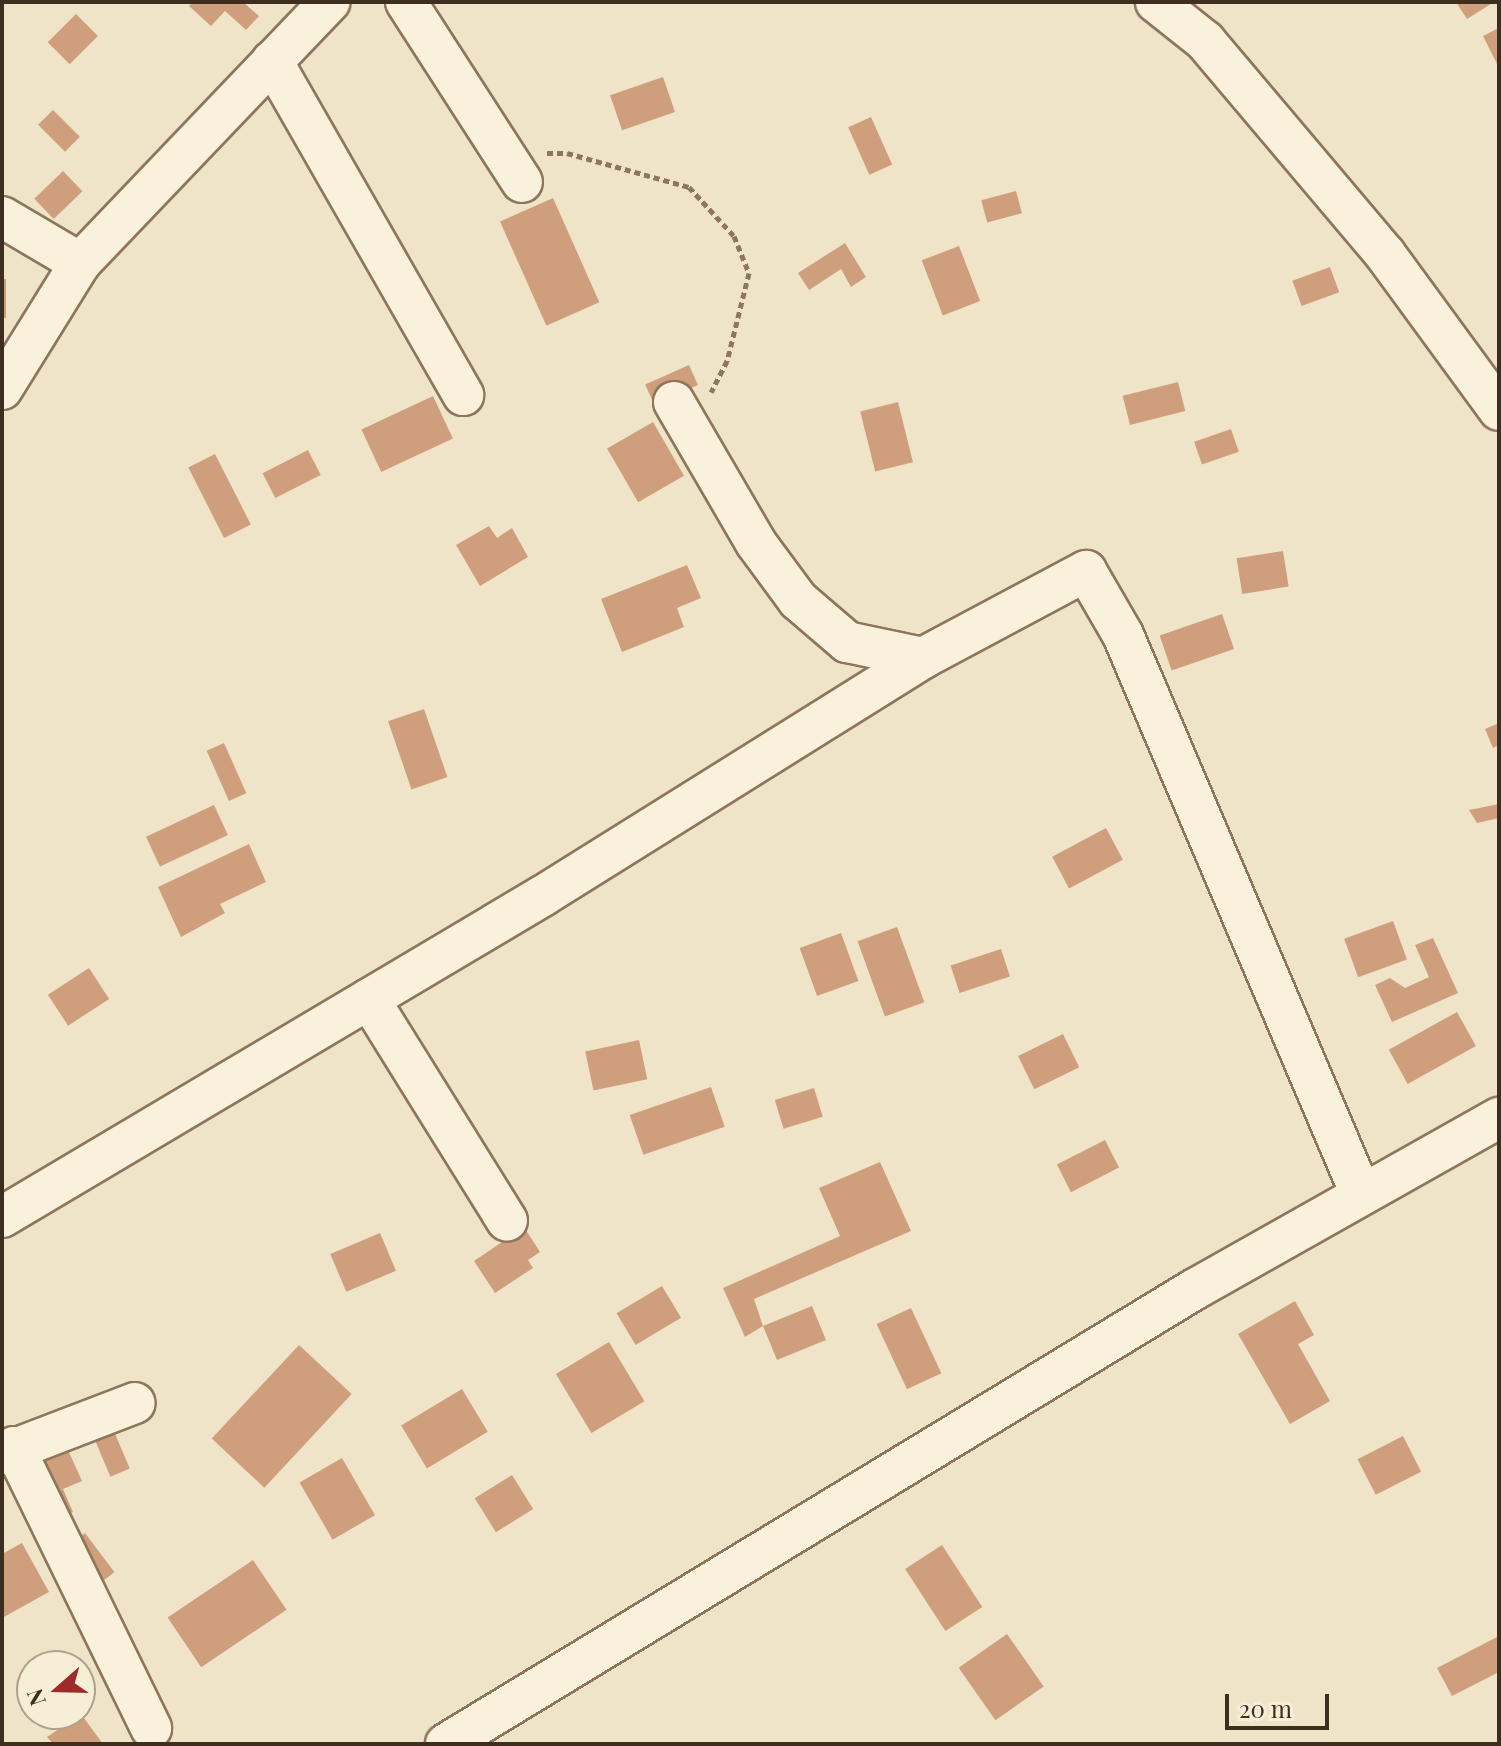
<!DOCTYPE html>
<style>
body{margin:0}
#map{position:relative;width:1501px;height:1746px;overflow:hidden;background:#f0e4c8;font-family:"Playfair Display",serif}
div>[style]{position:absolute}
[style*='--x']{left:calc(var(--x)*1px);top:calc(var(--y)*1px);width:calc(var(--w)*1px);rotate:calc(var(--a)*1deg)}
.building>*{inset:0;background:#cf9f7d;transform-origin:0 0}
.path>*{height:5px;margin-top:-2.5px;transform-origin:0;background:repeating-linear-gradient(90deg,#8d765c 0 6px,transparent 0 10px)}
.roads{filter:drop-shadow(2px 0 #8d765c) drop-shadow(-2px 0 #8d765c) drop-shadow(0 2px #8d765c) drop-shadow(0 -2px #8d765c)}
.street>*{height:40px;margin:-20px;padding:0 20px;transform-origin:20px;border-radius:20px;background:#faf1dc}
span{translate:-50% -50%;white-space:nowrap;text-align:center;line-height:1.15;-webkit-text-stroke:6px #f7eed8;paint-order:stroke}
.frame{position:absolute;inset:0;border:4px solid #3d2e20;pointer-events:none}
.north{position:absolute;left:16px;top:1650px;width:80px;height:80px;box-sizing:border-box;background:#f7eed8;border:2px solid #ada18e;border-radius:50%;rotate:250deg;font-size:22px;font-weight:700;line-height:32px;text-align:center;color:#3d2e20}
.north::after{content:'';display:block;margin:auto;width:28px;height:36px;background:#9e2a2b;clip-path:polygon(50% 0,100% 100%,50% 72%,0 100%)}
.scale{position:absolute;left:1225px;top:1694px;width:104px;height:36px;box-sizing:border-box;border:4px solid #3d2e20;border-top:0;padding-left:10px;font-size:24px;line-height:28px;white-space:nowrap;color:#3d2e20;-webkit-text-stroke:6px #f7eed8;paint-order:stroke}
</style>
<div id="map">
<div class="building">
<div style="clip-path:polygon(193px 2px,243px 2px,259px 16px,246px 30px,225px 11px,211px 26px,189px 6px)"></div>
<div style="clip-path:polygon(1456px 2px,1494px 2px,1467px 19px)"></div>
<div style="left:76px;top:14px;width:31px;height:40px;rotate:45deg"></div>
<div style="clip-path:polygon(1499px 28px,1499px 68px,1483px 36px)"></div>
<div style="left:663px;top:77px;width:37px;height:56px;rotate:71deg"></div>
<div style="left:53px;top:110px;width:38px;height:21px;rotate:45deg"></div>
<div style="left:871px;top:117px;width:52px;height:25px;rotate:66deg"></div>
<div style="left:63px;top:171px;width:28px;height:40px;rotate:46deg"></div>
<div style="left:1016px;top:191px;width:23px;height:36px;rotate:75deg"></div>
<div style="left:553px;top:198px;width:114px;height:58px;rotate:66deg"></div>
<div style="clip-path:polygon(845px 243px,866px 277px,851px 287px,841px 269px,809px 290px,798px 273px)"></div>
<div style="left:959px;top:246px;width:59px;height:40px;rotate:69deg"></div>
<div style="left:1330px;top:267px;width:27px;height:40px;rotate:70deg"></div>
<div style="left:2px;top:279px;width:4px;height:39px"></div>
<div style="left:689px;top:365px;width:22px;height:48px;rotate:66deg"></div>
<div style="left:1178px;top:382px;width:30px;height:57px;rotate:76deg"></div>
<div style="left:433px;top:396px;width:47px;height:79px;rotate:65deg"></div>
<div style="left:898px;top:402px;width:62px;height:39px;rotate:76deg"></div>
<div style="left:653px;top:422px;width:62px;height:53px;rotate:60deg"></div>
<div style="left:1231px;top:429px;width:24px;height:39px;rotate:71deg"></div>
<div style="left:308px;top:450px;width:28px;height:51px;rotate:63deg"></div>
<div style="left:215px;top:454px;width:79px;height:30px;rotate:63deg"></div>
<div style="clip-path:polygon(489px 526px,497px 538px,512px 528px,528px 557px,480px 586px,456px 545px)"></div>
<div style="left:1283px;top:551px;width:36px;height:47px;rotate:81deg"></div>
<div style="clip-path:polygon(687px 565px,701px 598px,677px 608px,684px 627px,622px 652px,601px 599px)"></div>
<div style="left:1222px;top:614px;width:37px;height:66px;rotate:71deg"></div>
<div style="left:424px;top:709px;width:72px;height:38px;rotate:71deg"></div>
<div style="clip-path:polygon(1499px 723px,1499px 745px,1493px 748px,1485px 729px)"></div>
<div style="left:224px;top:743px;width:55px;height:19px;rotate:66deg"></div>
<div style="clip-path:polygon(1499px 804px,1499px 818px,1477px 823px,1469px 810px)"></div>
<div style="left:214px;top:805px;width:33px;height:75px;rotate:65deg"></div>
<div style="left:1106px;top:828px;width:36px;height:61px;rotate:62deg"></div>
<div style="clip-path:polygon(249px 844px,266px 882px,220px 904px,225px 913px,181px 937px,158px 887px)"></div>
<div style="left:1393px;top:921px;width:41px;height:52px;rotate:70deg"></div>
<div style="left:897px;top:927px;width:80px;height:42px;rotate:70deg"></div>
<div style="left:841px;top:933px;width:51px;height:44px;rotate:70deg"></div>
<div style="clip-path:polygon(1433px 938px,1458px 993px,1392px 1022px,1375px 985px,1390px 978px,1405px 988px,1429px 977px,1415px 945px)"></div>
<div style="left:1001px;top:949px;width:29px;height:53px;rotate:72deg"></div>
<div style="left:89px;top:968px;width:37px;height:49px;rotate:57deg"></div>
<div style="left:1457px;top:1012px;width:39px;height:78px;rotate:61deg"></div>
<div style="left:1063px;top:1034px;width:37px;height:50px;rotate:64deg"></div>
<div style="left:639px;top:1040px;width:40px;height:55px;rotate:78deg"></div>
<div style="left:711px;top:1087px;width:42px;height:86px;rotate:71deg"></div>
<div style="left:814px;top:1088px;width:30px;height:41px;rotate:73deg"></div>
<div style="left:1105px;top:1140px;width:31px;height:54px;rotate:63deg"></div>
<div style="clip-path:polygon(880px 1162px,911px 1231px,754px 1299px,763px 1326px,812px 1306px,826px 1340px,777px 1360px,763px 1326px,745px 1337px,723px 1288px,840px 1236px,819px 1188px)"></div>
<div style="clip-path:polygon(524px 1227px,540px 1252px,528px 1260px,533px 1268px,495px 1293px,474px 1261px)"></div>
<div style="left:380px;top:1233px;width:41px;height:54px;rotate:67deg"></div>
<div style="left:662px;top:1286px;width:37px;height:53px;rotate:59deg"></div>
<div style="clip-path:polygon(1295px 1301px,1314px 1335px,1298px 1344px,1330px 1401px,1290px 1424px,1238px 1334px)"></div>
<div style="left:911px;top:1308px;width:72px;height:38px;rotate:65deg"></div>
<div style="left:609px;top:1342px;width:69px;height:62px;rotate:59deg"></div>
<div style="left:299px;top:1345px;width:72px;height:128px;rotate:43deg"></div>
<div style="left:462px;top:1389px;width:50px;height:71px;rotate:59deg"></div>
<div style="left:113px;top:1429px;width:43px;height:21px;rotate:67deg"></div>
<div style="left:1403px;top:1436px;width:40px;height:51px;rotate:63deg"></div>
<div style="clip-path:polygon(68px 1450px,82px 1481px,63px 1489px,73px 1512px,55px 1519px,32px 1465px)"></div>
<div style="left:342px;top:1458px;width:66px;height:49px;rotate:60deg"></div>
<div style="left:512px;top:1475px;width:40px;height:44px;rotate:58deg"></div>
<div style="left:85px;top:1533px;width:49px;height:26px;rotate:53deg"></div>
<div style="clip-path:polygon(22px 1543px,49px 1592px,2px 1618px,2px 1554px)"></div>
<div style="left:942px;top:1545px;width:74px;height:44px;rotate:57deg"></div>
<div style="left:253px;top:1560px;width:60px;height:103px;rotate:56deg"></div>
<div style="left:1007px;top:1634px;width:64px;height:59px;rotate:55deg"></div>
<div style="clip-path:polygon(1499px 1636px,1499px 1672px,1452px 1696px,1437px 1668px)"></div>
<div style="clip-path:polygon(81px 1714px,103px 1744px,53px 1744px,47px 1737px)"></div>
</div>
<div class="path">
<div style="--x:547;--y:153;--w:20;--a:0"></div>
<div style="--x:567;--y:153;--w:127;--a:15.6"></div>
<div style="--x:689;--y:187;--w:67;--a:47.4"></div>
<div style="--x:734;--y:236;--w:40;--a:68"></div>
<div style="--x:749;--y:273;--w:91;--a:104"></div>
<div style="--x:727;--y:361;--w:35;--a:117"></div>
</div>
<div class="roads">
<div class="street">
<div style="--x:406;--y:2;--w:214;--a:57.2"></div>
<div style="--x:1156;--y:2;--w:63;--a:38.5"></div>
<div style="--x:1205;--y:41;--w:279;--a:49.8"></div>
<div style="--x:1385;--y:254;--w:193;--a:53.8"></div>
<div style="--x:272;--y:61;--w:385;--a:60.2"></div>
<div style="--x:2;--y:217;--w:91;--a:30.5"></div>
<div style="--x:2;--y:389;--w:148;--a:-58.2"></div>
<div style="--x:80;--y:263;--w:361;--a:-46.3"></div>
<div style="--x:674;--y:402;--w:163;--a:59.8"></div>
<div style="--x:756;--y:543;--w:71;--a:53.6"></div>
<div style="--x:798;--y:600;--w:65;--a:40.6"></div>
<div style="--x:847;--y:642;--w:78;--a:11.9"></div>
<div style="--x:369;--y:999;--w:261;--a:58.1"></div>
<div style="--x:2;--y:1217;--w:630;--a:-30.71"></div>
<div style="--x:544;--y:895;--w:447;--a:-32"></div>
<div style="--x:923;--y:658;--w:185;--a:-28.1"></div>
<div style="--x:1086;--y:571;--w:74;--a:60"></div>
<div style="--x:1123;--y:635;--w:608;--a:66.94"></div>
<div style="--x:14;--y:1447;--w:313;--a:64"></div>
<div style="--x:2;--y:1454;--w:142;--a:-21"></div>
<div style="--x:446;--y:1744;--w:876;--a:-31.28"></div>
<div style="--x:1195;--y:1289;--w:349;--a:-29.4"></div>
</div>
</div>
<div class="frame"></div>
<div class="north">N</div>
<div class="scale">20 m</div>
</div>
